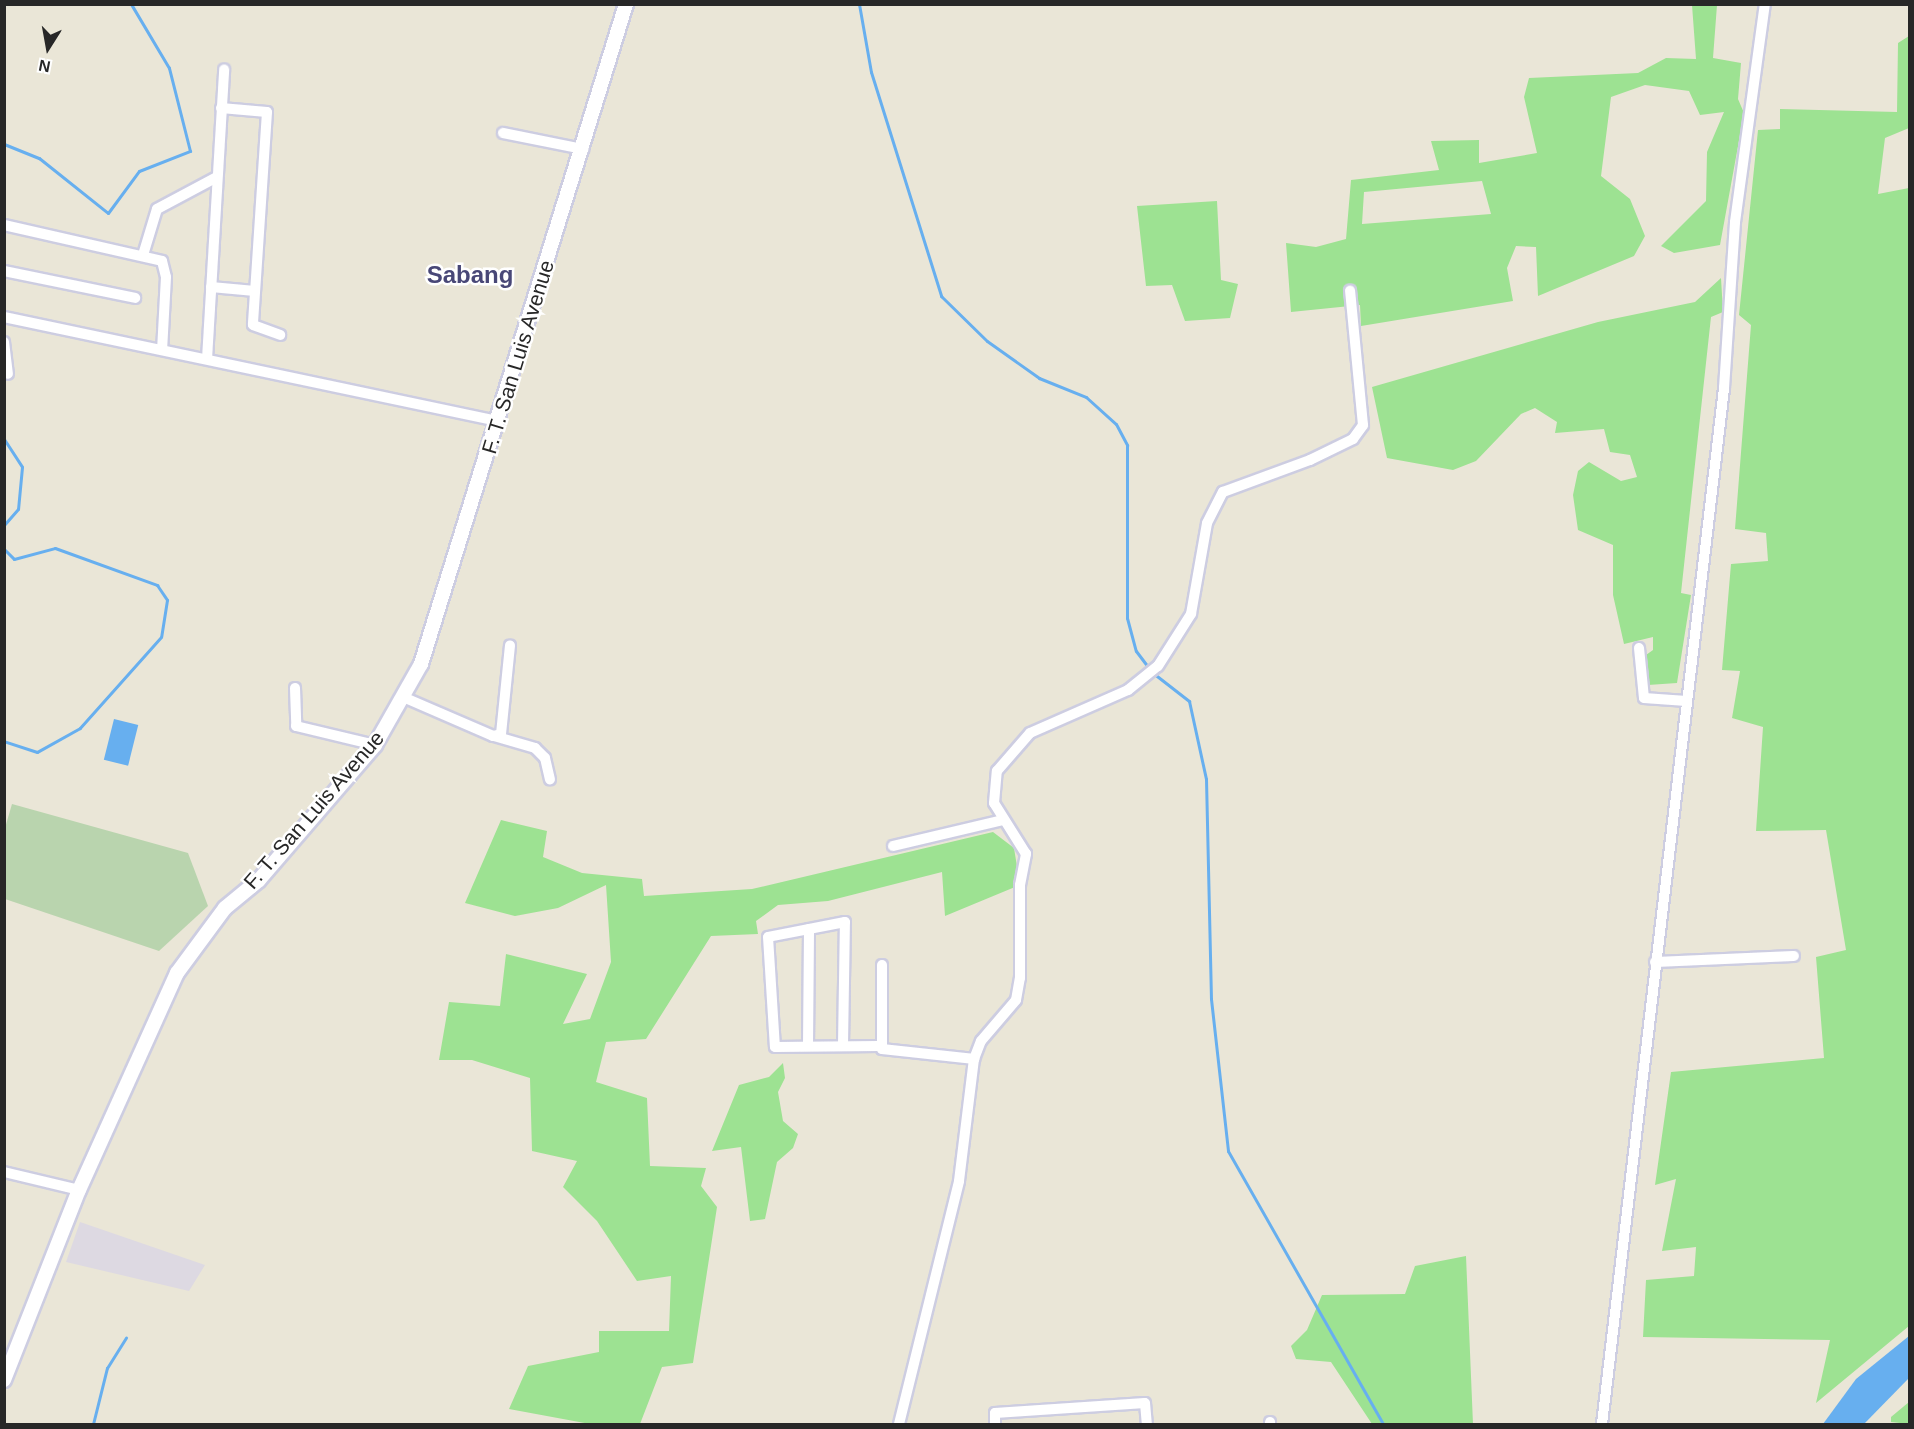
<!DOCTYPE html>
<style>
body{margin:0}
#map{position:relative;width:1914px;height:1429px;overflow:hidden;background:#eae6d7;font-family:Helvetica,sans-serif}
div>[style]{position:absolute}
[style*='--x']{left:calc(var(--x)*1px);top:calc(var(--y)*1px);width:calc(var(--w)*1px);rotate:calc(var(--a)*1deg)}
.industrial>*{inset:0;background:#ddd9e2}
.green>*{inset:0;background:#9de292}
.cemetery>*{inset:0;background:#b9d4ae}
.water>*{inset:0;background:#67afef;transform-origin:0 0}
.stream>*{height:3px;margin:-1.5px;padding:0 1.5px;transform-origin:1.5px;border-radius:1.5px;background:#67afef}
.roads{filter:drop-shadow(2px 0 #cdcde1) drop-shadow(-2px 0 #cdcde1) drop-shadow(0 2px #cdcde1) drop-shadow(0 -2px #cdcde1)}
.street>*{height:10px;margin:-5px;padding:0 5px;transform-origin:5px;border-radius:5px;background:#fff}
.secondary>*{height:14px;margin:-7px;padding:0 7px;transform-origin:7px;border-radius:7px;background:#fff}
span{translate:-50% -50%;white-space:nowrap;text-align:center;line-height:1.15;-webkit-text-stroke:5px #fff;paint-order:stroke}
.street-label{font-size:21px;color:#272727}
.quarter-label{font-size:24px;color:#484777;font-weight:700}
.frame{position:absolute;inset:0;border:6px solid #272727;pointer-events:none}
.north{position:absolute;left:18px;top:18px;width:60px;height:60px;-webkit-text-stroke:4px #fff;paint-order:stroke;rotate:191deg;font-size:16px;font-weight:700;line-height:24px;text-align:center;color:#272727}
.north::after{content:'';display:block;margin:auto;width:21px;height:27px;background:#272727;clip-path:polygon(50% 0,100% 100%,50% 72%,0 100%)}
</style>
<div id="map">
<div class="industrial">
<div style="clip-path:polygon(80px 1222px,205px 1265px,189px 1291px,66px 1262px)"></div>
</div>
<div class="green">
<div style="clip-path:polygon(evenodd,1692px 5px,1717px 5px,1713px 58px,1741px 63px,1738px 99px,1744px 113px,1720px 245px,1674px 253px,1661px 246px,1706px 201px,1707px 152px,1724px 112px,1700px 115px,1689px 91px,1645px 85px,1611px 97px,1601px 176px,1630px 199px,1645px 236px,1634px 256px,1538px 296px,1536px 247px,1516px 246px,1507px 268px,1513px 301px,1361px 326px,1360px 305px,1291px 312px,1286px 243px,1316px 247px,1346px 239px,1351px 180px,1439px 170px,1431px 141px,1479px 140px,1479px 163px,1537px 153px,1524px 97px,1529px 78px,1638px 73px,1666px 58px,1696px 59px,1692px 5px,1482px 181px,1491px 214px,1362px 224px,1364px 192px,1482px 181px)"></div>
<div style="clip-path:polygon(1909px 36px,1909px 128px,1885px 138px,1878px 194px,1909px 188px,1909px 1326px,1816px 1403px,1830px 1340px,1643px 1337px,1646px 1280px,1694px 1276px,1696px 1247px,1662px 1251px,1676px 1179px,1655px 1185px,1671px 1072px,1824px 1058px,1816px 957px,1846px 950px,1826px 830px,1756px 831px,1763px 727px,1732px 718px,1740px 671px,1722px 670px,1731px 564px,1768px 561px,1766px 533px,1735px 529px,1751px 325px,1739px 315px,1758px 130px,1780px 129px,1780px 109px,1897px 112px,1898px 43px)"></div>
<div style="clip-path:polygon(1217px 201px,1221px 280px,1238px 284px,1230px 318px,1185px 321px,1172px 285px,1146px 286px,1137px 206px)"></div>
<div style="clip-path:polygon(1721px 278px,1723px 312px,1711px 317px,1681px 593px,1691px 595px,1677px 683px,1648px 685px,1646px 655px,1653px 650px,1653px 637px,1624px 644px,1613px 595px,1613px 545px,1578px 530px,1573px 495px,1578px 471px,1589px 462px,1621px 481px,1637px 477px,1630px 455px,1610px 452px,1604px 429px,1555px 433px,1557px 422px,1535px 408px,1521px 414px,1476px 461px,1453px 470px,1387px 458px,1372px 387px,1598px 322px,1695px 302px)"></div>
<div style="clip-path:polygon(501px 820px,547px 831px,543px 857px,582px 873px,642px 879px,644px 896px,752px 889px,993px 832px,1014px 848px,1020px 885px,945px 916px,942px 872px,828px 901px,778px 905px,756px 921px,758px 934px,711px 936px,646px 1039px,606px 1042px,596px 1082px,647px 1098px,650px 1166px,706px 1168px,701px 1186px,717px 1207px,693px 1363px,662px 1367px,640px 1424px,590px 1424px,509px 1409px,528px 1366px,599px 1352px,599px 1331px,669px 1331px,671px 1276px,637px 1281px,597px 1221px,563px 1187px,577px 1161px,532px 1151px,530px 1078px,472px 1060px,439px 1060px,449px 1002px,500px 1006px,506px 954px,587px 974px,563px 1024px,590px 1019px,611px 962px,606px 885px,558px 908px,515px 916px,465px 903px)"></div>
<div style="clip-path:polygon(783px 1063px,785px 1078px,778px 1092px,783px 1121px,798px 1134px,793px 1148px,777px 1162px,765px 1219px,750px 1221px,741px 1147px,712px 1151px,739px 1085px,769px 1077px)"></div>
<div style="clip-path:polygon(1466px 1256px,1473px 1424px,1372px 1424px,1331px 1362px,1296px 1359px,1291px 1346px,1307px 1330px,1322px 1295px,1405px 1294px,1415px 1266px)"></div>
<div style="clip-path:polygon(1909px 1402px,1909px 1424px,1891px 1422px,1891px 1417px)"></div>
</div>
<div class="cemetery">
<div style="clip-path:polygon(12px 804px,188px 853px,208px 906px,159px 951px,5px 899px,5px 828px)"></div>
</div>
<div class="water">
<div style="left:114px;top:719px;width:25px;height:42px;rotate:14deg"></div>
<div style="clip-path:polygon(1909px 1336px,1909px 1378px,1864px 1424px,1823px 1424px,1856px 1379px)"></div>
</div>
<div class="stream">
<div style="--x:859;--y:4;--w:69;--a:80"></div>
<div style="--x:871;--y:72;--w:235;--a:72.6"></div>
<div style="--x:941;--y:296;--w:64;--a:44.4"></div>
<div style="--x:987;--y:341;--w:64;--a:35.4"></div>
<div style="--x:1039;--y:378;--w:51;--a:22"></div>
<div style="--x:1086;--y:397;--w:40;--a:42"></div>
<div style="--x:1116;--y:424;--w:24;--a:62"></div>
<div style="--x:1127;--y:445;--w:173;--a:90"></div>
<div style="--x:1127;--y:618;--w:34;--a:75"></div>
<div style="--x:1136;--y:651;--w:21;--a:53"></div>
<div style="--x:4;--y:144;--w:38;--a:22"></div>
<div style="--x:39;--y:158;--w:88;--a:38.6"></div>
<div style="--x:108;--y:213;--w:52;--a:-53.6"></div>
<div style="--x:139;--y:171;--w:55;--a:-21.4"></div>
<div style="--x:190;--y:151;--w:86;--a:-104.2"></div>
<div style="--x:169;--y:68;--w:74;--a:-120.7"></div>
<div style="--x:4;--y:439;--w:33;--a:57"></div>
<div style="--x:22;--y:467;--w:42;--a:95.4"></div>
<div style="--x:18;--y:509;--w:21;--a:131"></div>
<div style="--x:4;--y:549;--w:14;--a:45"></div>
<div style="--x:14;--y:559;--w:42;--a:-15"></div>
<div style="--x:55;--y:548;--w:109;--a:19.9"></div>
<div style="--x:157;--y:585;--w:18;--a:56"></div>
<div style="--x:167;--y:600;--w:37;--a:99"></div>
<div style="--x:161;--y:637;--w:122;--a:131.7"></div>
<div style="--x:80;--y:728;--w:49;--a:150.8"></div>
<div style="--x:37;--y:752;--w:35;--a:-162"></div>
<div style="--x:1153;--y:673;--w:46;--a:37.9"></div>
<div style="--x:1189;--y:701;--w:80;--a:77.7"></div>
<div style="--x:1206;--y:779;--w:220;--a:88.7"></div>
<div style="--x:1211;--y:999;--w:153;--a:83.6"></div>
<div style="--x:1228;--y:1151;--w:314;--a:60.4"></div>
<div style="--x:93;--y:1424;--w:58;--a:-76"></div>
<div style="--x:107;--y:1368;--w:36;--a:-58"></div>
</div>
<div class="roads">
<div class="street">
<div style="--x:221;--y:108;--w:46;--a:5"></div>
<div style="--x:267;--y:112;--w:213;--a:93.8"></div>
<div style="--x:253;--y:325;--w:29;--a:20"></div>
<div style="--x:503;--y:133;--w:82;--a:11.3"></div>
<div style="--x:4;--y:225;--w:162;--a:12.8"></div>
<div style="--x:162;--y:261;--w:16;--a:76"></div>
<div style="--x:166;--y:277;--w:73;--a:93.1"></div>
<div style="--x:143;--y:255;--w:48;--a:-73.1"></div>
<div style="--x:157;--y:209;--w:68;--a:-28.1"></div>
<div style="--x:4;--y:271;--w:134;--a:11.6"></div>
<div style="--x:211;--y:287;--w:44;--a:5.2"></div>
<div style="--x:4;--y:317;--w:505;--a:11.89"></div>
<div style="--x:4;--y:342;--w:32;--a:83"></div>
<div style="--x:207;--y:359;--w:290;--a:-86.6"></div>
<div style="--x:1639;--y:648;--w:50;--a:84.3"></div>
<div style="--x:1644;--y:698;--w:39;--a:4"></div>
<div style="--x:295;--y:688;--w:38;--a:88"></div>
<div style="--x:296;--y:726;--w:81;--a:13.5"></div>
<div style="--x:403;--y:697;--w:98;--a:23.4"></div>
<div style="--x:493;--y:736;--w:8;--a:-14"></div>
<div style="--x:501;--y:734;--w:89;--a:-84.2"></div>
<div style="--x:494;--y:736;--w:43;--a:16.3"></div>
<div style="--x:535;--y:748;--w:14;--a:45"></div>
<div style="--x:545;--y:758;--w:22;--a:77"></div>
<div style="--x:893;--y:846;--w:113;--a:-13.3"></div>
<div style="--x:1655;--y:962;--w:139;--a:-2.5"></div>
<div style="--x:882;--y:965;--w:84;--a:90"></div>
<div style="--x:882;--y:1049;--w:93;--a:6.2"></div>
<div style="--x:843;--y:1045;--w:123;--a:-89.1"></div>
<div style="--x:845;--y:922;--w:78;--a:169"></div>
<div style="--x:768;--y:937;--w:110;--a:86.4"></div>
<div style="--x:775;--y:1047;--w:104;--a:-0.6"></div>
<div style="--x:808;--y:1046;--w:117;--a:-89.5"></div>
<div style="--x:4;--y:1172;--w:77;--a:13.5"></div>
<div style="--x:1270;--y:1422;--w:2;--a:90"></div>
<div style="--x:899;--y:1424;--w:250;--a:-76.1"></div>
<div style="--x:959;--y:1181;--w:123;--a:-83"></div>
<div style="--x:974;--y:1059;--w:19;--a:-69"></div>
<div style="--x:981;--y:1041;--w:54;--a:-49.5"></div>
<div style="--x:1016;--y:1000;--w:22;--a:-80"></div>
<div style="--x:1020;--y:978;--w:93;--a:-90"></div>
<div style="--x:1020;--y:885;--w:32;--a:-79"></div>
<div style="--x:1026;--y:854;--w:60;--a:-122.1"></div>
<div style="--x:994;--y:803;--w:32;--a:-85"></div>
<div style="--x:997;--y:771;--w:50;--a:-49"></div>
<div style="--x:1030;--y:733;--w:107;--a:-23.7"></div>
<div style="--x:1128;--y:690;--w:38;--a:-39"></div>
<div style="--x:1158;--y:666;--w:62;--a:-57.6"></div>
<div style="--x:1191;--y:614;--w:92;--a:-80"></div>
<div style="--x:1207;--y:523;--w:35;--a:-63"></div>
<div style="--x:1223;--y:492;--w:93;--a:-20.2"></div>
<div style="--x:1310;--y:460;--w:48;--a:-26"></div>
<div style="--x:1353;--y:439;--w:17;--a:-54"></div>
<div style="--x:1363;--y:425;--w:135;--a:-95.5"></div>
<div style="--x:995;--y:1424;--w:11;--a:-90"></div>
<div style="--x:995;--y:1413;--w:150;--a:-3.8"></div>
<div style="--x:1145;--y:1403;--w:21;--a:85"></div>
<div style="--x:1602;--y:1424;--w:1043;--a:-83.28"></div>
<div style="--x:1724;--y:388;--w:166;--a:-86.2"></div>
<div style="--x:1735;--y:222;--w:220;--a:-82.2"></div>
</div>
<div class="secondary">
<div style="--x:4;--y:1380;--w:204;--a:-68.5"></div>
<div style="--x:79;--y:1190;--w:238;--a:-65.7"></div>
<div style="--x:177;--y:973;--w:81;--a:-53.6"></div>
<div style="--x:225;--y:908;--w:44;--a:-39.5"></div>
<div style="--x:259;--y:880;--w:178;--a:-49.3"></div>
<div style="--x:375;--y:745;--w:93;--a:-60.4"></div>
<div style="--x:421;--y:664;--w:691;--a:-72.74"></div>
</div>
</div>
<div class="street-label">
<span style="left:518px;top:357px;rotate:-73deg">F. T. San Luis Avenue</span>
<span style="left:314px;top:810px;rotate:-49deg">F. T. San Luis Avenue</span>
</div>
<div class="quarter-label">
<span style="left:470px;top:275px">Sabang</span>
</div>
<div class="frame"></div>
<div class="north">N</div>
</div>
